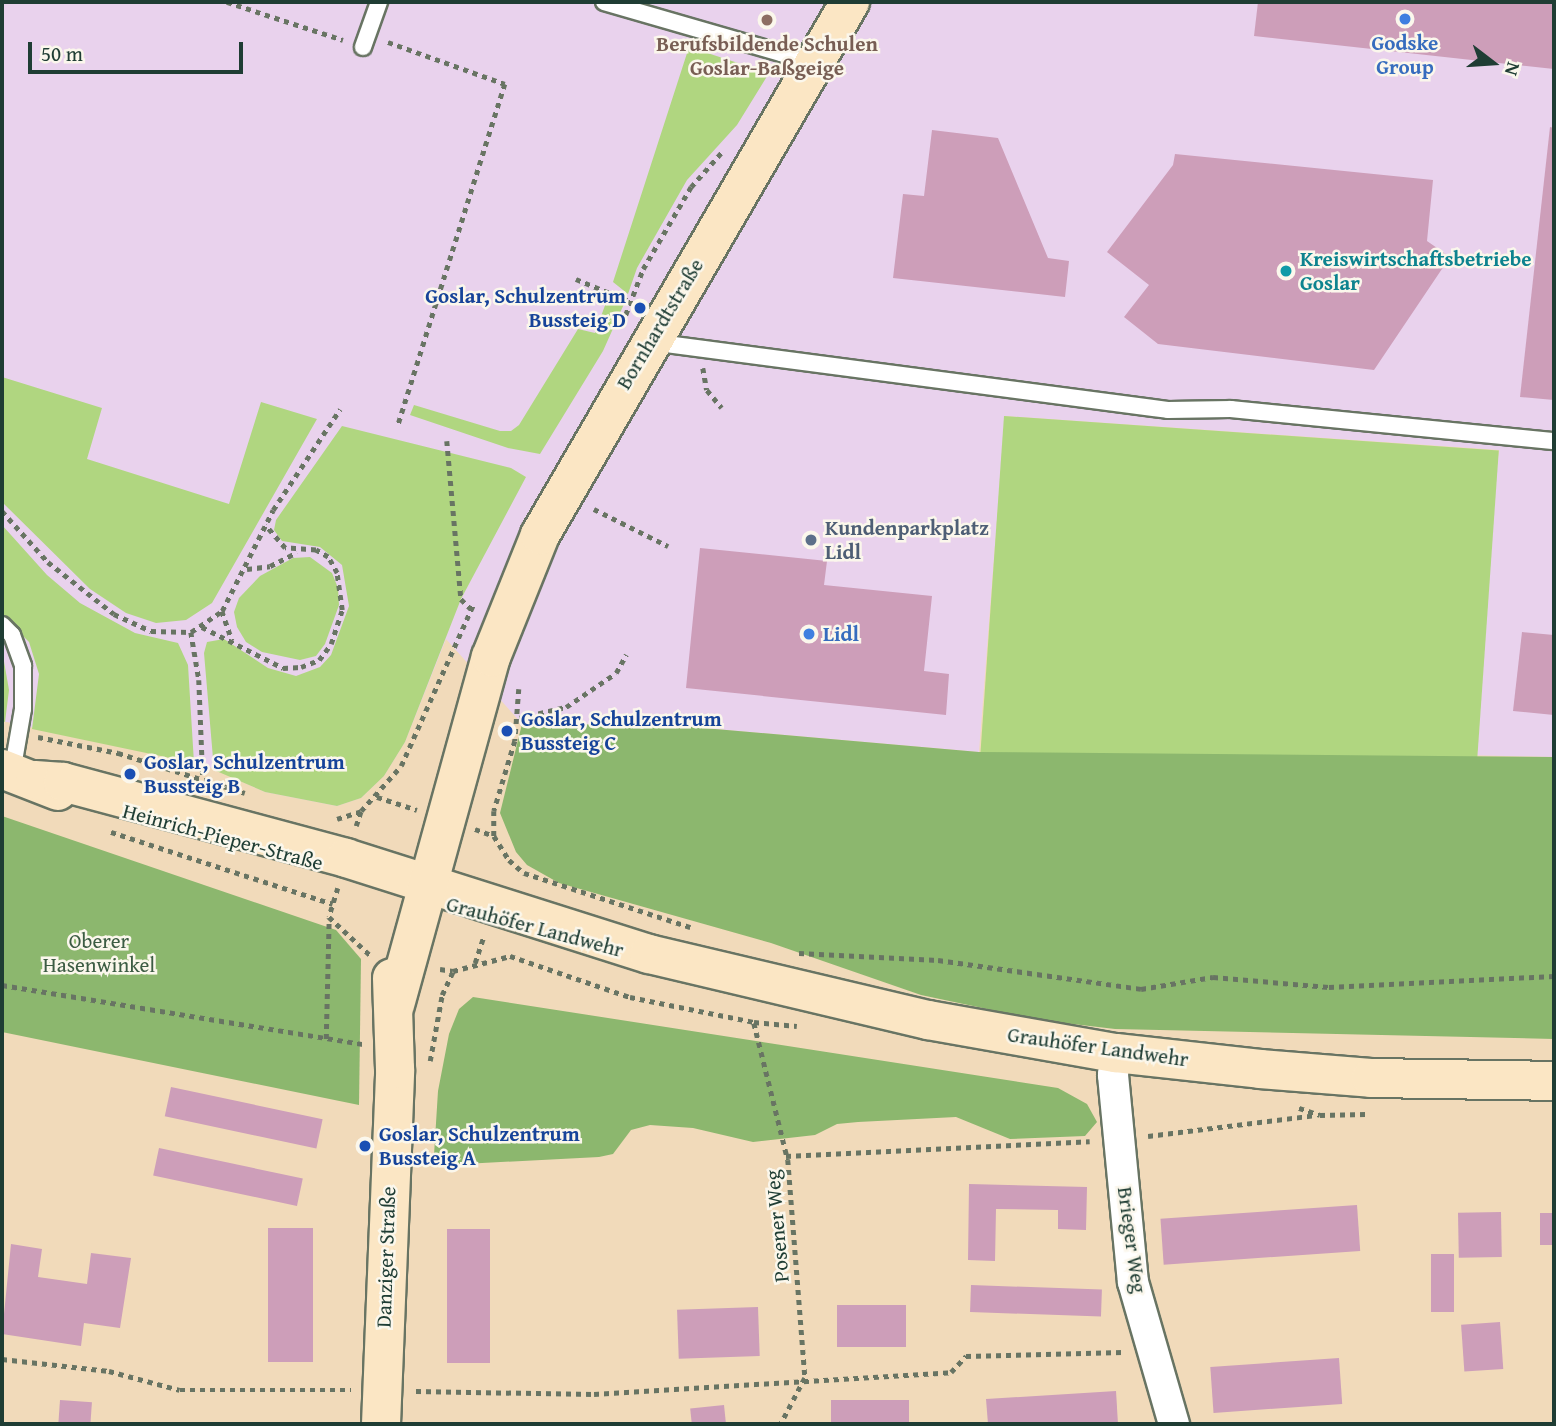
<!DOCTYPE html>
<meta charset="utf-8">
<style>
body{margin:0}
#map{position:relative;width:1556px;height:1426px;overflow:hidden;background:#f1daba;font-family:"Gentium Book Plus",serif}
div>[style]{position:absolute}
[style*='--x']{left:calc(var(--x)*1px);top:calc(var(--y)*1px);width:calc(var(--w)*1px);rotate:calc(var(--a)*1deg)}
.built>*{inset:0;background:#e9d2ed}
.green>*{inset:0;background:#b0d680;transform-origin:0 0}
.forest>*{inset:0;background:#8cb76e}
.building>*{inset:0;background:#cd9eb9;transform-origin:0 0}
.path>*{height:4.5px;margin-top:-2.25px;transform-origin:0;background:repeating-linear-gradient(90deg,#687463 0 5px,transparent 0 10px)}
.roads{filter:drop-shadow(2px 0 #687463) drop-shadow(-2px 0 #687463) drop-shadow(0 2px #687463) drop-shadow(0 -2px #687463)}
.lane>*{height:16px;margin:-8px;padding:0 8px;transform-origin:8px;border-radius:8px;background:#fff}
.street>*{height:30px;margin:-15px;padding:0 15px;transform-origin:15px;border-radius:15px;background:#fff}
.secondary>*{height:38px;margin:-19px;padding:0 19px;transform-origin:19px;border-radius:19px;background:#fbe6c4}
.dots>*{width:19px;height:19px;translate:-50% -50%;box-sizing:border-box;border:4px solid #fbf7ec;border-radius:50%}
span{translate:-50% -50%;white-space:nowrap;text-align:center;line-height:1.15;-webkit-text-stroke:5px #fbf7ec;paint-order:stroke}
.shop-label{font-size:21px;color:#366cbe;font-weight:700}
.left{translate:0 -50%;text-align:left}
.education-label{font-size:21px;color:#785e54;font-weight:700}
.culture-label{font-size:21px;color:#0d838f;font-weight:700}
.transit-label{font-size:21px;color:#164399;font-weight:700}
.right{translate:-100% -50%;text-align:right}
.street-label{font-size:21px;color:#1f3d34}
.service-label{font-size:21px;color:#4e5e75;font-weight:700}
.park-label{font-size:21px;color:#3c5c43}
.frame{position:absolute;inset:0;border:4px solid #1f3d34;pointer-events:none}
.north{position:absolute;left:1458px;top:28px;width:70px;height:70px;-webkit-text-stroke:5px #fbf7ec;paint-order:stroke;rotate:107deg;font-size:19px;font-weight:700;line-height:28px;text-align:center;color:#1f3d34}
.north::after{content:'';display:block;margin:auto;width:24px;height:32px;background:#1f3d34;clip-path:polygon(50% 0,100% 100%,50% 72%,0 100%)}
.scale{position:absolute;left:28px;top:42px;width:215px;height:32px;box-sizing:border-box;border:4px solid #1f3d34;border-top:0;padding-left:9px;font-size:21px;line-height:24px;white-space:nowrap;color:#1f3d34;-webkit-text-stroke:5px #fbf7ec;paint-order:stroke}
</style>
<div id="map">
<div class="built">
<div style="clip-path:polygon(2px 2px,1554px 2px,1554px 757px,1464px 755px,1499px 450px,1005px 416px,979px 752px,669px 725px,522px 724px,446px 639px,405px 742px,384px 776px,361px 798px,337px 806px,265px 792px,205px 765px,2px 721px)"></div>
</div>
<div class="green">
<div style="clip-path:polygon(689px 47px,769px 73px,737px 125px,687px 180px,637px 268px,628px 294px,613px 282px)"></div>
<div style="clip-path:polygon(608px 297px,624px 304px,603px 351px,540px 454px,508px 448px,410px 415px,414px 405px,500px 431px,511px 431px,519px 425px,578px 329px,595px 333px)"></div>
<div style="clip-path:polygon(2px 377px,102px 408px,87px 459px,229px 504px,261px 402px,317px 419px,212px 603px,186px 620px,156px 623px,126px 613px,90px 589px,2px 502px)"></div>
<div style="left:1004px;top:416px;width:496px;height:337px;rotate:4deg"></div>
<div style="clip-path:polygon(342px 426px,511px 468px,526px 477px,461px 599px,405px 742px,384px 776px,361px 798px,337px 806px,265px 792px,214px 770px,204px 653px,207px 642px,224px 639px,268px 668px,296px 676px,320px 667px,331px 655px,349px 606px,342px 565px,320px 547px,282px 541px,274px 530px,276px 520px)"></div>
<div style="clip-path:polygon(2px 525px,47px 575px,80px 603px,135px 633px,178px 643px,188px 665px,194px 763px,32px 729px,39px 674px,29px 642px,2px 615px)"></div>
<div style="clip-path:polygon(310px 557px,332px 573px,338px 588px,339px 605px,325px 644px,316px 656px,300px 660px,262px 652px,246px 642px,237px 627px,234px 612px,239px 598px,260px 576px,293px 558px)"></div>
<div style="clip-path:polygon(2px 650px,9px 690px,5px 722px,2px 721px)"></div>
</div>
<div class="forest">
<div style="clip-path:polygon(522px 724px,669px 725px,979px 752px,1554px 757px,1554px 1039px,1115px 1029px,1039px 1020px,921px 995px,771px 943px,559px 883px,527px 865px,516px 852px,500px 813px)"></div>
<div style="clip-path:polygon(2px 816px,336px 930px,361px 959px,359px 1105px,2px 1032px)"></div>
<div style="clip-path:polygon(473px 997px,1058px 1088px,1087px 1104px,1097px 1122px,1085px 1136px,1010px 1139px,956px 1117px,858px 1122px,837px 1124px,815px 1135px,753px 1142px,693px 1128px,650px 1125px,631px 1130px,613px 1154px,599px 1157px,445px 1165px,434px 1155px,438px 1091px,449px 1034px,459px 1009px)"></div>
</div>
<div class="building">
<div style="clip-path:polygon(1258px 2px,1554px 2px,1554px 69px,1254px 36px)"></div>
<div style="clip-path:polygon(1550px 127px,1554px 128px,1554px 400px,1520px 397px)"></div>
<div style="clip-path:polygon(932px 130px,998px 138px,1048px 258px,1069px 261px,1065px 297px,893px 278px,903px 194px,924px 196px)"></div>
<div style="clip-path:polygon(1175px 154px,1433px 180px,1427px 241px,1450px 257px,1374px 370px,1158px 344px,1124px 317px,1149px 285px,1107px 252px,1173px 165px)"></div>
<div style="clip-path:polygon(700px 548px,827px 561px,824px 585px,932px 596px,924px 671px,949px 674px,946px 715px,686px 688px)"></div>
<div style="clip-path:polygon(1522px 632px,1554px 635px,1554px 715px,1513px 711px)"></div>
<div style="left:171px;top:1087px;width:155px;height:30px;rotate:12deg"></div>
<div style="left:159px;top:1148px;width:147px;height:28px;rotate:12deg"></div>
<div style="clip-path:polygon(969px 1184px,1087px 1187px,1086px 1230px,1058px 1229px,1058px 1210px,996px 1209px,995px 1261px,968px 1260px)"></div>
<div style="left:1357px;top:1205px;width:46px;height:197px;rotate:86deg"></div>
<div style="left:1501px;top:1212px;width:45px;height:43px;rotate:89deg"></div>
<div style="left:1540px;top:1213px;width:14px;height:32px"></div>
<div style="left:268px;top:1228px;width:45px;height:134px"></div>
<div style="left:447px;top:1229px;width:43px;height:134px"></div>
<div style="clip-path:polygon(11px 1244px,42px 1249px,38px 1277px,87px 1284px,91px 1253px,131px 1258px,120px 1328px,84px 1323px,81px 1346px,2px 1334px)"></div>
<div style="left:1431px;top:1254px;width:23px;height:58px"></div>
<div style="left:971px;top:1285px;width:131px;height:27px;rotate:2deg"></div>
<div style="left:906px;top:1305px;width:42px;height:69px;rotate:90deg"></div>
<div style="left:758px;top:1307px;width:49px;height:81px;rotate:88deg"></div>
<div style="left:1500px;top:1322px;width:47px;height:39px;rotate:86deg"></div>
<div style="left:1339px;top:1358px;width:46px;height:129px;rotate:86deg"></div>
<div style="clip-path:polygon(1116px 1391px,1118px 1424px,988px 1424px,986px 1399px)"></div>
<div style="left:60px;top:1400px;width:32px;height:24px;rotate:4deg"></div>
<div style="left:831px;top:1400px;width:78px;height:24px"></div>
<div style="left:724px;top:1405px;width:19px;height:34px;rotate:84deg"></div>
</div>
<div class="path">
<div style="--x:227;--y:2;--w:122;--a:18.1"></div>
<div style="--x:388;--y:42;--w:124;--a:19.7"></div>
<div style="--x:505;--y:84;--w:358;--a:107.4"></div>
<div style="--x:576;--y:279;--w:57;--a:22.5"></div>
<div style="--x:622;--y:324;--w:59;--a:-69.1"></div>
<div style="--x:643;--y:269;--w:95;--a:-59.7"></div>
<div style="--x:691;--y:187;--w:47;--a:-48.5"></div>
<div style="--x:703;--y:368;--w:22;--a:80"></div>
<div style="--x:707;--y:390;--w:23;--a:50"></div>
<div style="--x:447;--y:441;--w:159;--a:84.9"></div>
<div style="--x:461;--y:599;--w:14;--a:45"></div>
<div style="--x:594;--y:509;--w:83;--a:26.6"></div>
<div style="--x:2;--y:511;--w:69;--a:48"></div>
<div style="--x:48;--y:562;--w:84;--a:38.2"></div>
<div style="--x:114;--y:614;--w:41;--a:24.7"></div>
<div style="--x:151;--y:631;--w:40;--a:1.4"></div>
<div style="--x:191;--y:632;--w:37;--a:-34"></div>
<div style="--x:222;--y:611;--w:113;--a:-63.2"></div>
<div style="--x:273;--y:510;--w:121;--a:-56.4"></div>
<div style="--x:247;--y:569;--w:23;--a:-7"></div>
<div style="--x:270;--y:566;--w:30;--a:-27"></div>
<div style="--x:222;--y:611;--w:31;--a:71"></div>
<div style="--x:202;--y:627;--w:91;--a:26.8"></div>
<div style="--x:283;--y:668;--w:18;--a:-3"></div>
<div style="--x:301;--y:667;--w:19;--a:-21"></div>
<div style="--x:319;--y:660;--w:20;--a:-53"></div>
<div style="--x:331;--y:644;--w:36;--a:-72"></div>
<div style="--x:342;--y:610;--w:37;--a:-98"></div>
<div style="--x:337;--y:573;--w:18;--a:-119"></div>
<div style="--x:328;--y:557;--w:14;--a:-150"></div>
<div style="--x:316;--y:550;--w:31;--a:-176"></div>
<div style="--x:285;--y:548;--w:30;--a:-131"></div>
<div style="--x:191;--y:632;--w:49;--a:80.5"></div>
<div style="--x:199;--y:680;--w:99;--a:87.7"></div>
<div style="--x:519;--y:689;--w:52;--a:94.4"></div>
<div style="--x:515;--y:741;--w:73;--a:106.7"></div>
<div style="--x:494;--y:811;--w:25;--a:90"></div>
<div style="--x:494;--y:836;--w:28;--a:58"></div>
<div style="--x:509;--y:860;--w:20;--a:41"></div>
<div style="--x:524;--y:873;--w:175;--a:18"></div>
<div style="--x:519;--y:718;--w:48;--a:-13.2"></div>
<div style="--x:566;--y:707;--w:60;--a:-34.2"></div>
<div style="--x:616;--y:673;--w:21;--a:-61"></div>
<div style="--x:38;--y:737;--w:82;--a:11.3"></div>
<div style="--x:118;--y:753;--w:133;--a:17.5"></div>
<div style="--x:377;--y:797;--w:42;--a:18"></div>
<div style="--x:337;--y:819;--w:25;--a:-18"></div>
<div style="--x:361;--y:811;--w:60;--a:-48.4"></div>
<div style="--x:401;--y:766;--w:179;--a:-65.9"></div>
<div style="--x:356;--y:826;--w:16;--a:-72"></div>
<div style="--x:475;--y:829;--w:20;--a:20"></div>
<div style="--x:111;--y:832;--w:233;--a:18"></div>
<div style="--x:338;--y:888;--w:30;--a:107"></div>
<div style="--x:329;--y:917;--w:56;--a:42.8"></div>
<div style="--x:799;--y:953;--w:139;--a:2.9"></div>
<div style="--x:938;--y:960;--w:205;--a:8.1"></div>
<div style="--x:1141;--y:989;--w:73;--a:-9.5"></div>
<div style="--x:1213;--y:977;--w:116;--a:4.9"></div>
<div style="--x:1329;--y:987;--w:225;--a:-2.8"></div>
<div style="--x:475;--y:963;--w:29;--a:-72"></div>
<div style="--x:440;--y:969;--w:13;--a:9"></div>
<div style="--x:453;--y:971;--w:59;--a:-14.7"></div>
<div style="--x:510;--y:956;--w:127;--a:18.9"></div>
<div style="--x:630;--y:997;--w:126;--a:11.4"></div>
<div style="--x:754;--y:1022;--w:43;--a:5.3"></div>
<div style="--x:2;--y:985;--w:366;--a:9.3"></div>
<div style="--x:754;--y:1023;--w:141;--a:76.1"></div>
<div style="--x:788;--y:1160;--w:219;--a:85.5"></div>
<div style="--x:805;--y:1378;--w:52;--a:117.6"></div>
<div style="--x:326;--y:1039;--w:121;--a:-88.6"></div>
<div style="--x:430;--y:1061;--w:67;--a:-79.7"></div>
<div style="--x:442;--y:995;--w:26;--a:-65"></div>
<div style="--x:1299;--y:1108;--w:22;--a:18"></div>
<div style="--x:1320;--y:1115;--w:46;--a:-1.2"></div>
<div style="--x:1148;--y:1136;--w:169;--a:-7.1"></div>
<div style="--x:786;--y:1156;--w:304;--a:-2.8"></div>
<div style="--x:2;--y:1359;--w:108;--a:6.4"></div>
<div style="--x:109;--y:1371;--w:73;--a:15"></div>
<div style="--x:180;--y:1390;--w:171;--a:0"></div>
<div style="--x:416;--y:1391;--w:178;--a:1"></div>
<div style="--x:594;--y:1394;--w:358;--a:-3.5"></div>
<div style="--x:951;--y:1372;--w:22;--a:-47"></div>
<div style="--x:966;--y:1356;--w:157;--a:-1.5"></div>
</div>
<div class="roads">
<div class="lane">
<div style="--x:604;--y:2;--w:184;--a:16.1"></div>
<div style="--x:781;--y:53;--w:34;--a:24"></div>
<div style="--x:363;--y:47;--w:48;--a:-70.4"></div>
<div style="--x:651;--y:342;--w:521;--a:7.49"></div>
<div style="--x:1168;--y:410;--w:63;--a:-0.9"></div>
<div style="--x:1231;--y:409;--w:325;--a:5.7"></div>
<div style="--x:2;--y:625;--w:14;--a:45"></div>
<div style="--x:12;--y:635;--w:33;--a:70"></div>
<div style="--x:23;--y:666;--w:43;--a:90"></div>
<div style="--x:23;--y:709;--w:65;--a:99.8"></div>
</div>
<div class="street">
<div style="--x:1116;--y:1053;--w:22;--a:98"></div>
<div style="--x:1113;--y:1075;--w:208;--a:84.5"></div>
<div style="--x:1133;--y:1282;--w:148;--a:73.9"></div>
</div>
<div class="secondary">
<div style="--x:2;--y:769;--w:60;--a:21.4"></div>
<div style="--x:35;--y:780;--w:28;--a:4"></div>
<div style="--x:63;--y:782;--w:293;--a:15"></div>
<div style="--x:346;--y:858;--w:318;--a:17.6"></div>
<div style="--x:649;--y:954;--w:287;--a:13.3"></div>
<div style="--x:928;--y:1020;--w:191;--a:10"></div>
<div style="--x:1116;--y:1053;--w:145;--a:6.3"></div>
<div style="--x:1260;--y:1069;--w:111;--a:4.6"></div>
<div style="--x:1371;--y:1078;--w:183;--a:0.9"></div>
<div style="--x:395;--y:1005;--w:361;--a:-74.6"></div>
<div style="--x:491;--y:657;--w:131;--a:-68.1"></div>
<div style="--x:540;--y:535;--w:617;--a:-59.82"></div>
<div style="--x:381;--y:1424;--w:355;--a:-87.7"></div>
<div style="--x:395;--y:1069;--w:91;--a:-91.9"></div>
</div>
</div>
<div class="dots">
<div style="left:1405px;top:19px;background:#3f7fe0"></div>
<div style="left:767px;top:20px;background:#8d6e63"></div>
<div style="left:1286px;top:271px;background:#0f9aa8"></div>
<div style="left:640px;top:308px;background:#1a4fb4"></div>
<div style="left:811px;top:540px;background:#5c6f8a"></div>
<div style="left:809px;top:634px;background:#3f7fe0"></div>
<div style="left:507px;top:731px;background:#1a4fb4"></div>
<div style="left:130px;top:774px;background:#1a4fb4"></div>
<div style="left:365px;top:1146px;background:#1a4fb4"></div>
</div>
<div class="shop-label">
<span style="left:1405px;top:55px">Godske<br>Group</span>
<span class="left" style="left:823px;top:634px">Lidl</span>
</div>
<div class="education-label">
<span style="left:767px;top:56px">Berufsbildende Schulen<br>Goslar-Baßgeige</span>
</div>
<div class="culture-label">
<span class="left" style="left:1300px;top:271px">Kreiswirtschaftsbetriebe<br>Goslar</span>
</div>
<div class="transit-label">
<span class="right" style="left:626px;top:308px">Goslar, Schulzentrum<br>Bussteig D</span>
<span class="left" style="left:521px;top:731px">Goslar, Schulzentrum<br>Bussteig C</span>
<span class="left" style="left:144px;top:774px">Goslar, Schulzentrum<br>Bussteig B</span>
<span class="left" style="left:379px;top:1146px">Goslar, Schulzentrum<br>Bussteig A</span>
</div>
<div class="street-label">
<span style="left:660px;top:324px;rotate:-59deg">Bornhardtstraße</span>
<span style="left:223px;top:837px;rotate:15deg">Heinrich-Pieper-Straße</span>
<span style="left:535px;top:927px;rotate:15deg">Grauhöfer Landwehr</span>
<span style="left:1098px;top:1047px;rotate:8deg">Grauhöfer Landwehr</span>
<span style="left:777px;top:1226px;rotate:-95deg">Posener Weg</span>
<span style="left:1132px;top:1240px;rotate:82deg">Brieger Weg</span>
<span style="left:386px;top:1257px;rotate:-88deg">Danziger Straße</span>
</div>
<div class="service-label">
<span class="left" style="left:825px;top:540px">Kundenparkplatz<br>Lidl</span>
</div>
<div class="park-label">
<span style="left:99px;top:953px">Oberer<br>Hasenwinkel</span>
</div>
<div class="frame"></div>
<div class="north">N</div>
<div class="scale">50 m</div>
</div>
